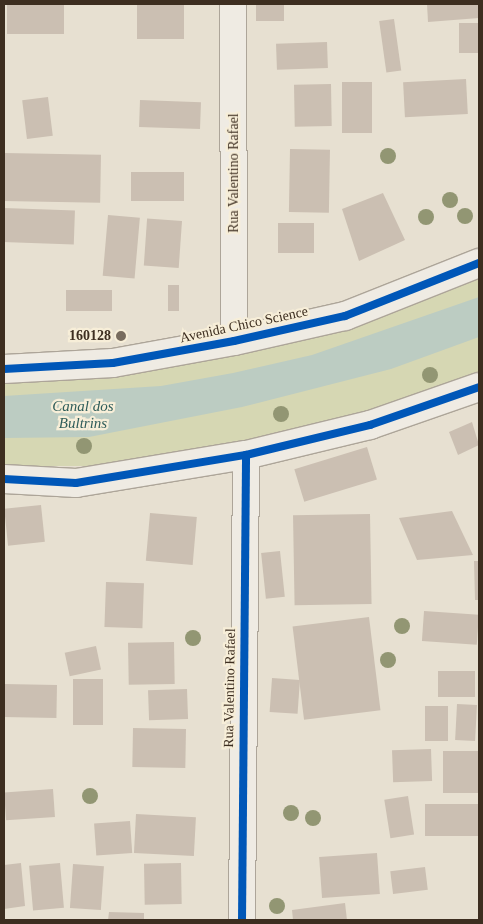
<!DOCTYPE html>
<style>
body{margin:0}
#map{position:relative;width:483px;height:924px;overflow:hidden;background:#e7e0d1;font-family:Georgia,serif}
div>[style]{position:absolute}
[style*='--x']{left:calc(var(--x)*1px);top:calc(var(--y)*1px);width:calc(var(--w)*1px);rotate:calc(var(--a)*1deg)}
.green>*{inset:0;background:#d6d7b3}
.water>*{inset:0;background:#bcccc2}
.building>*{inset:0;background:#cbbfb2;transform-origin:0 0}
.roads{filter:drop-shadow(1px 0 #ada599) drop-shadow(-1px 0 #ada599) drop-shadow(0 1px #ada599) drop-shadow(0 -1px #ada599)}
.street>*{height:26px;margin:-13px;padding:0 13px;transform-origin:13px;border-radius:13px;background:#efebe3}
.secondary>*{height:28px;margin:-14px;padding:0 14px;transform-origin:14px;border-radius:14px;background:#efebe3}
.cycleway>*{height:8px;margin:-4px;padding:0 4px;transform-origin:4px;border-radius:4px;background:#0057b8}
.trees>*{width:16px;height:16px;margin:-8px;border-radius:50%;background:#929673}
.dots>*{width:14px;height:14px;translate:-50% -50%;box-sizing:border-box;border:2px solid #f7eed8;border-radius:50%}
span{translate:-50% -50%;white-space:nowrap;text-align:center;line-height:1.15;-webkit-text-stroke:4.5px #f7eed8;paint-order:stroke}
.street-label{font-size:14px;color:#3d2e20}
.poi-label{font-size:14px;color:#3d2e20;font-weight:700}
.right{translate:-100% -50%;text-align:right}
.water-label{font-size:15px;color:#2f5d5a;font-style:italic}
.frame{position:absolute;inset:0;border:5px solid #3d2e20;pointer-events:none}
</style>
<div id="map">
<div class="green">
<div style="clip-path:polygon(479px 273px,479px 374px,379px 409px,244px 445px,96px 466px,4px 466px,4px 379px)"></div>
</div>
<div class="water">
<div style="clip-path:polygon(479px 297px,479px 337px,391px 369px,242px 407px,89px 437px,4px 438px,4px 396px,161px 386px,233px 373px,312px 355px)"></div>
</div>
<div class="building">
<div style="left:7px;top:4px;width:57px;height:30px"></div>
<div style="left:137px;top:4px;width:47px;height:35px"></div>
<div style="left:256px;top:4px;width:28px;height:17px"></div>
<div style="clip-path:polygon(427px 4px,479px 4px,479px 18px,428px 22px)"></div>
<div style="left:394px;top:19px;width:52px;height:15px;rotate:82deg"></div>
<div style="left:459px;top:23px;width:20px;height:30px"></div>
<div style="left:327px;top:42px;width:26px;height:51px;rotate:88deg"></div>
<div style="left:466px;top:79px;width:35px;height:63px;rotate:87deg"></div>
<div style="left:342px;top:82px;width:30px;height:51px"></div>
<div style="left:331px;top:84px;width:42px;height:37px;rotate:89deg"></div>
<div style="left:48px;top:97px;width:39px;height:26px;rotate:83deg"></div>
<div style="left:140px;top:100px;width:61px;height:27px;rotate:2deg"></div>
<div style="left:290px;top:149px;width:40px;height:63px;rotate:1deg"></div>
<div style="left:4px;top:153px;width:97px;height:48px;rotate:1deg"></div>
<div style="left:131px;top:172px;width:53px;height:29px"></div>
<div style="clip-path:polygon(383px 193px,405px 240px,359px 261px,342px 209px)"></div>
<div style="left:4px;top:208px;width:71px;height:34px;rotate:2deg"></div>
<div style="left:108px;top:215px;width:32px;height:61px;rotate:5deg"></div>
<div style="left:182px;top:221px;width:47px;height:35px;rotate:94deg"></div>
<div style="left:314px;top:223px;width:30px;height:36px;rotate:90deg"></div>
<div style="left:168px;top:285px;width:11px;height:26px"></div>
<div style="left:66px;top:290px;width:46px;height:21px"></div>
<div style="clip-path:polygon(472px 422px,479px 445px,458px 455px,449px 432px)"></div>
<div style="left:367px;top:447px;width:34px;height:76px;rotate:73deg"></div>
<div style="left:41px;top:505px;width:37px;height:37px;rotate:84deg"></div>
<div style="clip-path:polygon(452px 511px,473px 555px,417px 560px,399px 518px)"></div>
<div style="left:150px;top:513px;width:47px;height:48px;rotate:5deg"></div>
<div style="left:370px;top:514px;width:90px;height:77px;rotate:89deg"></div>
<div style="left:280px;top:551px;width:46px;height:19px;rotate:84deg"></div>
<div style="clip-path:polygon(474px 561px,479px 561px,479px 600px,475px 600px)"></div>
<div style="left:106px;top:582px;width:38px;height:45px;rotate:2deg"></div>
<div style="left:424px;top:611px;width:55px;height:30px;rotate:4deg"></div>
<div style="left:369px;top:617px;width:94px;height:77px;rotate:83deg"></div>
<div style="left:174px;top:642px;width:42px;height:46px;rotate:89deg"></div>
<div style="left:96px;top:646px;width:24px;height:32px;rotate:78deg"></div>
<div style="left:438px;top:671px;width:37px;height:26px"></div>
<div style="left:272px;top:678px;width:28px;height:34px;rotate:4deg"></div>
<div style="left:103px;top:679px;width:46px;height:30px;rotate:90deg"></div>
<div style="left:4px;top:684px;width:53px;height:33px;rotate:1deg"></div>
<div style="left:187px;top:689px;width:30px;height:39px;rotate:88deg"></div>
<div style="left:457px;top:704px;width:20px;height:36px;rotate:3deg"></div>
<div style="left:425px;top:706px;width:23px;height:35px"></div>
<div style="left:133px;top:728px;width:53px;height:39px;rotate:1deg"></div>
<div style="left:431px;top:749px;width:32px;height:39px;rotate:88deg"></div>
<div style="left:479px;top:751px;width:42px;height:36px;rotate:90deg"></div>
<div style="left:53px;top:789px;width:28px;height:49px;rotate:86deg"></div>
<div style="left:408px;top:796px;width:39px;height:24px;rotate:81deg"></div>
<div style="left:479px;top:804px;width:32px;height:54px;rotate:90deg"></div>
<div style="left:136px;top:814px;width:60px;height:39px;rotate:3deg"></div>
<div style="left:130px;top:821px;width:32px;height:36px;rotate:86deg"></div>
<div style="left:377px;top:853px;width:41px;height:58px;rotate:86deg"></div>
<div style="clip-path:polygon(21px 863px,25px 906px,4px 909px,4px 865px)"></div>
<div style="left:60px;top:863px;width:45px;height:31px;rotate:85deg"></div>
<div style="left:181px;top:863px;width:41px;height:37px;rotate:89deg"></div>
<div style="left:73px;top:864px;width:31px;height:44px;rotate:4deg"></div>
<div style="left:425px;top:867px;width:23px;height:35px;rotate:83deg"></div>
<div style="clip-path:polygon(345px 903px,347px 920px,293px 920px,292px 910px)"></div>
<div style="clip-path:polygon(109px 912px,144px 913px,144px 920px,108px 920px)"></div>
</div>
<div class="roads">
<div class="street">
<div style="--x:233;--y:4;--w:337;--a:89.8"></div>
<div style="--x:242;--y:920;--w:465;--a:-89.5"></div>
</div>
<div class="secondary">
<div style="--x:4;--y:369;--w:109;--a:-3.2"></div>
<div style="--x:113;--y:363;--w:123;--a:-10.3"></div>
<div style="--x:234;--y:341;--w:114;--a:-12.7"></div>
<div style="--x:345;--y:316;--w:144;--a:-21.6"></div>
<div style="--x:4;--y:479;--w:72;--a:3.2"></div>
<div style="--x:76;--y:483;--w:172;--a:-9.4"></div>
<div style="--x:246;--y:455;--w:128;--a:-13.6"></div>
<div style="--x:370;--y:425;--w:115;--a:-19.2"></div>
</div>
</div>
<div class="cycleway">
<div style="--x:4;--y:369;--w:109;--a:-3.2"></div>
<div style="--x:113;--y:363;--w:123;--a:-10.3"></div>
<div style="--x:234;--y:341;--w:114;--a:-12.7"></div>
<div style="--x:345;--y:316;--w:144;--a:-21.6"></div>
<div style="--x:4;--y:479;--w:72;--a:3.2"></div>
<div style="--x:76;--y:483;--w:172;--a:-9.4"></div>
<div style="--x:246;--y:455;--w:128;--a:-13.6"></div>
<div style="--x:370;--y:425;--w:115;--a:-19.2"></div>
<div style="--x:242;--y:920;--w:465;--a:-89.5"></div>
</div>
<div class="trees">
<div style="left:388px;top:156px"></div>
<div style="left:450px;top:200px"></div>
<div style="left:465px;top:216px"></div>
<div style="left:426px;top:217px"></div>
<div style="left:430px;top:375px"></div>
<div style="left:281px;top:414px"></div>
<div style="left:84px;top:446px"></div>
<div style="left:402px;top:626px"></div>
<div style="left:193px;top:638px"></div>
<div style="left:388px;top:660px"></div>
<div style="left:90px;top:796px"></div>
<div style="left:291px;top:813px"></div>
<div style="left:313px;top:818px"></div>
<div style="left:277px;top:906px"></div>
</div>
<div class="dots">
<div style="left:121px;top:336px;background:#786c5e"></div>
</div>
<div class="street-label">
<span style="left:234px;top:173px;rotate:-90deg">Rua Valentino Rafael</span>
<span style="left:244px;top:325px;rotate:-12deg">Avenida Chico Science</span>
<span style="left:230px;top:688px;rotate:-89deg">Rua Valentino Rafael</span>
</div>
<div class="poi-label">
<span class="right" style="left:111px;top:336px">160128</span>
</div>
<div class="water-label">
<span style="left:83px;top:415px">Canal dos<br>Bultrins</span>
</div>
<div class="frame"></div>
</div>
